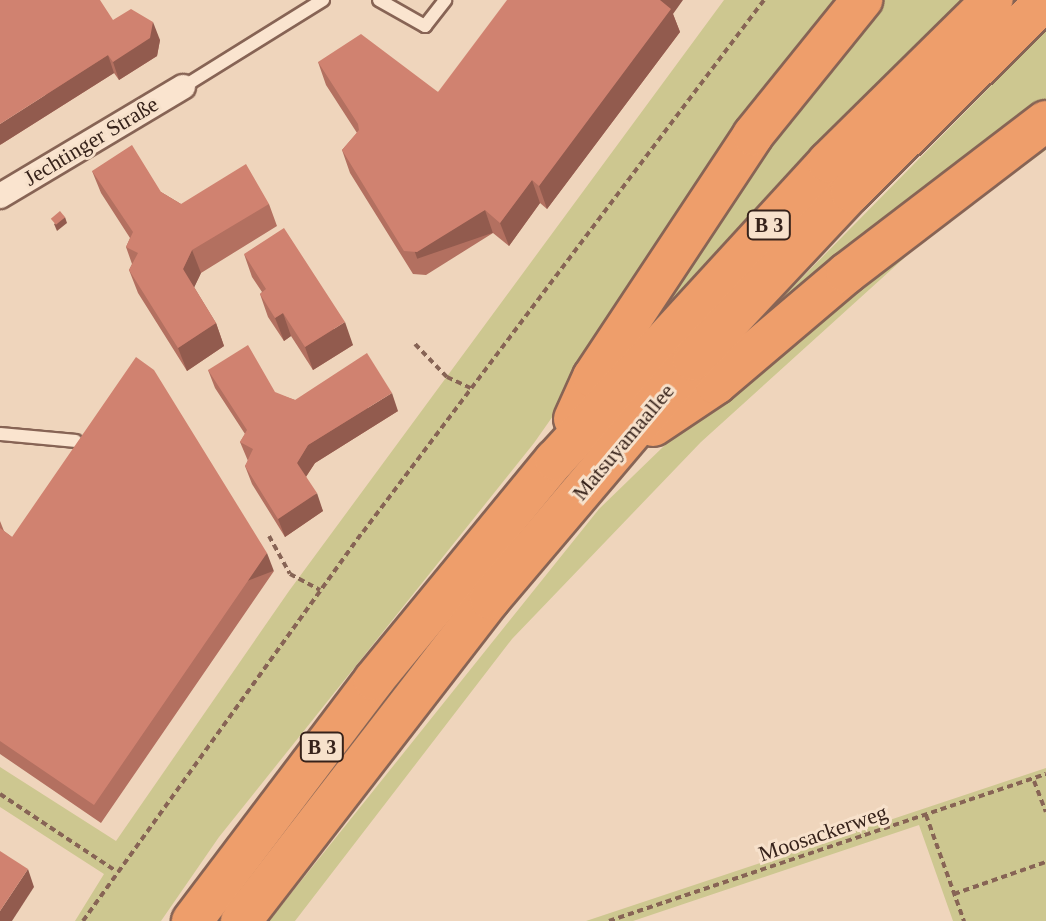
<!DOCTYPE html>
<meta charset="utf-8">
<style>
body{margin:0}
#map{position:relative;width:1046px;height:921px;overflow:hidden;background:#efd5bc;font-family:Georgia,serif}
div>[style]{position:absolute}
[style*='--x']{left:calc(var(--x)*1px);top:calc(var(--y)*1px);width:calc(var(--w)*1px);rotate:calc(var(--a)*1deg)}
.green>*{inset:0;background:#cdc790}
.path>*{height:4px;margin-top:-2px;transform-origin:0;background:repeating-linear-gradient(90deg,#876455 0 6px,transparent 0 10px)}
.roads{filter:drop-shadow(2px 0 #876455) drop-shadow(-2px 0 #876455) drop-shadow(0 2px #876455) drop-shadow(0 -2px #876455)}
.service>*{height:12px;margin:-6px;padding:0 6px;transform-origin:6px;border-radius:6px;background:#fae4cf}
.minor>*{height:24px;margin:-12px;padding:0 12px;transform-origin:12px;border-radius:12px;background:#fae4cf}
.trunk>*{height:40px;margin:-20px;padding:0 20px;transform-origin:20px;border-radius:20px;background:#ee9e6b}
.wall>*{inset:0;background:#b37060}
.shaded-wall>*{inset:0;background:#925b4e;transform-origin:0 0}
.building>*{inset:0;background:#d08270;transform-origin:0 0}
span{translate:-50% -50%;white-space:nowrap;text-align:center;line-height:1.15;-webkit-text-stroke:6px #f7e1cb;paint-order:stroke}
.shield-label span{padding:2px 6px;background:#f7e1cb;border:2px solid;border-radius:6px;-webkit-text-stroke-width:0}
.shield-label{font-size:20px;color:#36221a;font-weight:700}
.street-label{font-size:22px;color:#36221a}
</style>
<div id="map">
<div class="green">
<div style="clip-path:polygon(724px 0,963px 0,634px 344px,586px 369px,534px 443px,219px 837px,161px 921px,75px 921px,104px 874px,0 807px,0 767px,116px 841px,289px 591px)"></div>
<div style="clip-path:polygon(1046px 30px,1046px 150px,934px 231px,701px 442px,512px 639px,295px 921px,269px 921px,599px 509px,698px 413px,707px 374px)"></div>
<div style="clip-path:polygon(1046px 768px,1046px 921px,953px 921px,919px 825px,633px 921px,586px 921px)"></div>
</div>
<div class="path">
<div style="--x:415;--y:344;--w:46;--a:45.9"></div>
<div style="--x:447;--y:377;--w:29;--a:25"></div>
<div style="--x:269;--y:536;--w:43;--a:61.1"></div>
<div style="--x:290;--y:574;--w:34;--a:28"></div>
<div style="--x:1034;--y:781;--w:33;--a:69"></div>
<div style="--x:0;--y:794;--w:139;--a:33.6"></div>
<div style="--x:926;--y:815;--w:113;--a:70.3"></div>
<div style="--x:954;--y:894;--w:97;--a:-19.2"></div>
<div style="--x:83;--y:921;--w:479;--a:-54.3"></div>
<div style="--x:363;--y:532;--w:666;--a:-52.99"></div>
<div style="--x:609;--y:921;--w:461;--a:-18.6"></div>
</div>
<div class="roads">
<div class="service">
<div style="--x:379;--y:0;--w:53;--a:29.5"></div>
<div style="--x:425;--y:26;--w:33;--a:-52"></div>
<div style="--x:183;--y:87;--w:165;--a:-31.9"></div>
<div style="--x:0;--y:434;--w:76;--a:5.3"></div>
</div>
<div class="minor">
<div style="--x:0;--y:196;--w:213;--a:-30.8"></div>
</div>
<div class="trunk">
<div style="--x:574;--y:419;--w:46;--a:-65.7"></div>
<div style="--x:593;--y:377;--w:290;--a:-56.5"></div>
<div style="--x:753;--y:135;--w:174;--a:-51.1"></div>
<div style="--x:653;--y:426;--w:76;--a:-33.7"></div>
<div style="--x:716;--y:384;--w:172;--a:-40.3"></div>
<div style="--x:847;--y:273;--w:250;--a:-37.4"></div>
<div style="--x:192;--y:921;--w:302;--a:-52.9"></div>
<div style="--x:374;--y:680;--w:285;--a:-50.6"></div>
<div style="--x:555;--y:460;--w:404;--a:-47.5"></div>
<div style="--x:828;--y:162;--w:231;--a:-44.6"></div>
<div style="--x:241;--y:921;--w:407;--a:-52.3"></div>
<div style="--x:490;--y:599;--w:314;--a:-49.7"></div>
<div style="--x:693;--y:360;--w:231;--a:-46.8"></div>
<div style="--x:851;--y:192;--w:274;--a:-44.6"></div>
</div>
</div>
<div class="wall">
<div style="clip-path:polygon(673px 14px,680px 32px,547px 209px,540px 203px,509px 246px,493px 233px,426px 275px,413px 274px,350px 173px,342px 150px,357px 133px,326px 85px,318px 62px,438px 92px)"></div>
<div style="clip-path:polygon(113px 20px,160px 40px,157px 56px,119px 80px,114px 73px,0 145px)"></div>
<div style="clip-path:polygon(92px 171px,161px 192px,181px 204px,269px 204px,277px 226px,201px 273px,194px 287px,216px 323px,224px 346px,187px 371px,138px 293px,129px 270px,132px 264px,126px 247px,130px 238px,101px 193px)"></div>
<div style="clip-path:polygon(244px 254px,353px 345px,313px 370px,291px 336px,284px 341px,268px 317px,260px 294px,262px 292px,252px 277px)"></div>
<div style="clip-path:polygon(208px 370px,295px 400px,398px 411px,315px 463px,306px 477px,323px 511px,285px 537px,252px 484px,245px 466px,248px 461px,240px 442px,245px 434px,215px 388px)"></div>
<div style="clip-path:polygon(0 521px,4px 531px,12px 537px,274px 571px,101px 823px,0 754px)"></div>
</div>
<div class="shaded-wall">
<div style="clip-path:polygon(659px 0,683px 0,673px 14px,680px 32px,547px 209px,539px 186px)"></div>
<div style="clip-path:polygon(153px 22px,160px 40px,157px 56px,119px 80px,113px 62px)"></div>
<div style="clip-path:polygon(108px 55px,114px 73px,0 145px,0 124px)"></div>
<div style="clip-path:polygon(532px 180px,540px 203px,509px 246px,500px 223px)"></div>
<div style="left:485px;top:210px;width:24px;height:80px;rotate:71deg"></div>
<div style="clip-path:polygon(65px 217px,67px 223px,57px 231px,54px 224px)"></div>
<div style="clip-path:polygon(192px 250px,201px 273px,192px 292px,183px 269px)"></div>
<div style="clip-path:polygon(283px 313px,291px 336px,284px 341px,275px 318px)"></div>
<div style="clip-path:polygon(345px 322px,353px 345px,313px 370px,305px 347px)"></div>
<div style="clip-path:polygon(216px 323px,224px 346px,187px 371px,178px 348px)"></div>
<div style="clip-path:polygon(392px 393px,398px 411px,315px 463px,303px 481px,297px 463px,308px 445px)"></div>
<div style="clip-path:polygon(317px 493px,323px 511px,285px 537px,278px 519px)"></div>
<div style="left:267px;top:553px;width:19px;height:306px;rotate:69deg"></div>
<div style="clip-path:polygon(28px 869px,34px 887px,12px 921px,0 921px,0 911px)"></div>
</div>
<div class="building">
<div style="clip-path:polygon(0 0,100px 0,113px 20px,131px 9px,153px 22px,150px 38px,113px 62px,108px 55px,0 124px)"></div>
<div style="clip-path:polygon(507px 0,660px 0,671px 9px,539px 186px,532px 180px,500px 223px,485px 210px,417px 252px,404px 251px,342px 150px,359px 130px,358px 124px,318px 62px,361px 34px,438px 92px)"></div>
<div style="clip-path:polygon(132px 145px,161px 192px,181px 204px,246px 164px,269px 204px,192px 250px,183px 269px,216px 323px,178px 348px,129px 270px,138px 253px,126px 247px,133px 232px,92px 171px)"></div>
<div style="left:60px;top:211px;width:8px;height:12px;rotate:50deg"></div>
<div style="clip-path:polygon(284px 228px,345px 322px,305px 347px,283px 313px,275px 318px,260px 294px,266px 289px,244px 254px)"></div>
<div style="clip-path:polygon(248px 345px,275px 392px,295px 400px,367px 353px,392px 393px,308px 445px,297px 463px,317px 493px,278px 519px,245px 466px,253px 449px,240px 442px,247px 430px,208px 370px)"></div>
<div style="clip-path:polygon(136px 357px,154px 370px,267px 553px,94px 805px,0 741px,0 528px,12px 537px)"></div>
<div style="clip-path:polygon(0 851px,28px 869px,0 911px)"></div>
</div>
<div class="shield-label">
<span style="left:769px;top:225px">B 3</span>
<span style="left:322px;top:747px">B 3</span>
</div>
<div class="street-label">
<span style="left:91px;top:141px;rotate:-31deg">Jechtinger Straße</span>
<span style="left:623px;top:442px;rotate:-50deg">Matsuyamaallee</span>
<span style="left:823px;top:833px;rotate:-19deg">Moosackerweg</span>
</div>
</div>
